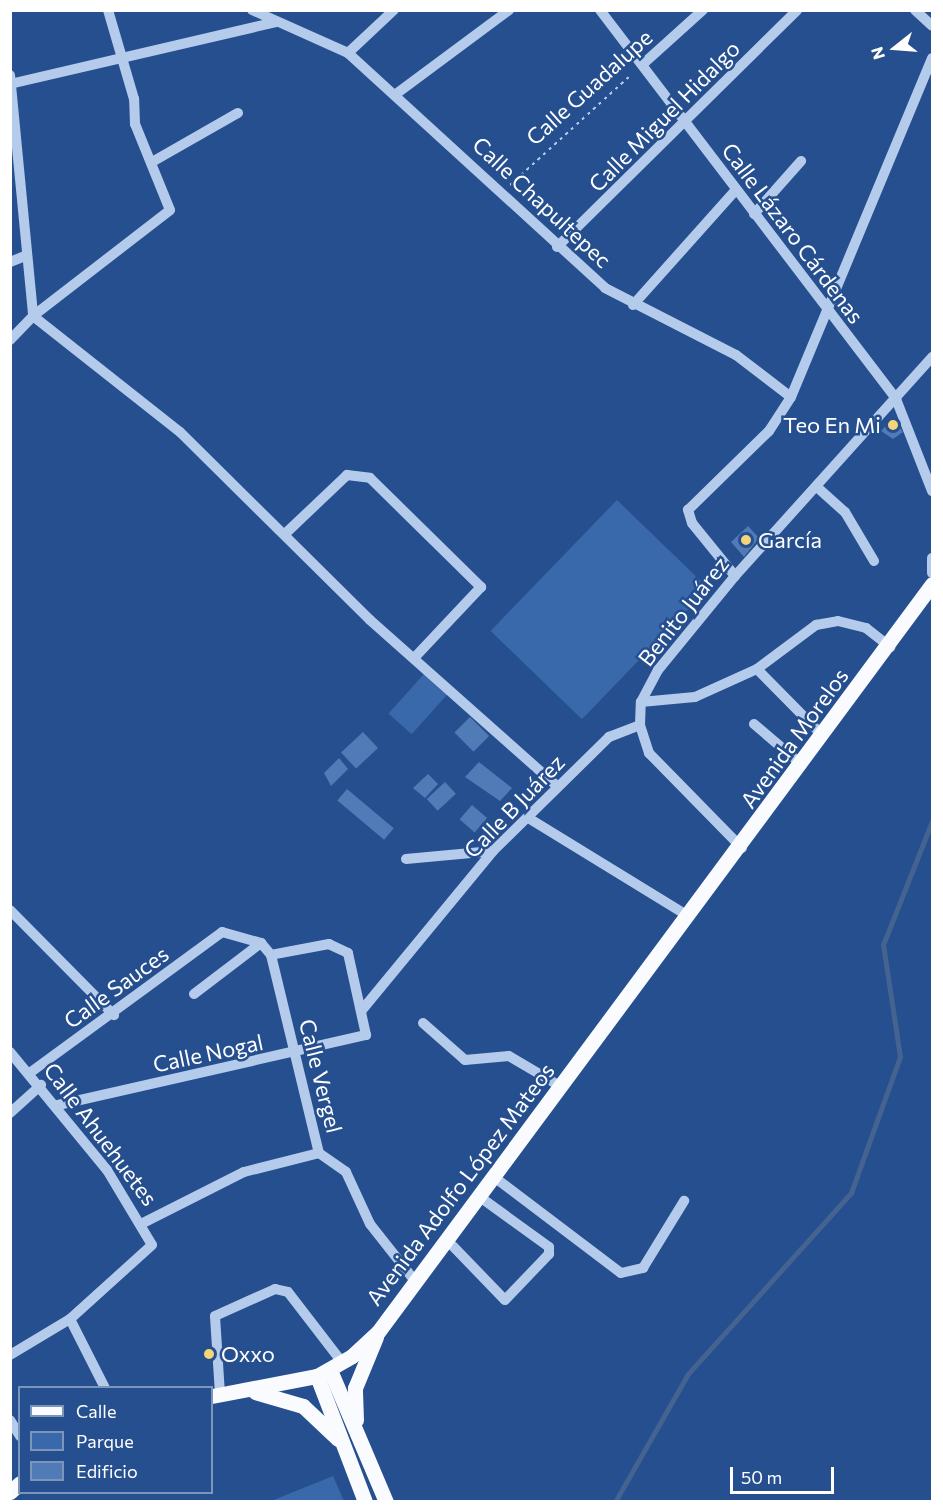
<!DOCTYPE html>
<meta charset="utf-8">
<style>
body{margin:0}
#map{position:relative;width:943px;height:1512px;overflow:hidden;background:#254f8e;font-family:Commissioner,sans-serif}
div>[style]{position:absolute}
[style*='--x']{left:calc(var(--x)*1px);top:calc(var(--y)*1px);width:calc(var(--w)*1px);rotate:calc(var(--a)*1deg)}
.green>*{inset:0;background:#3969aa;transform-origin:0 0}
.stream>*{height:4.5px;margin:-2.25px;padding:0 2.25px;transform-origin:2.25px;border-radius:2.25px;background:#456390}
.building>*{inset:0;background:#517bb6;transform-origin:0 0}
.path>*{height:2px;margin-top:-1px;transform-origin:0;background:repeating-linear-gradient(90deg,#b5cbeb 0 3px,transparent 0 7.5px)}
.minor>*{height:10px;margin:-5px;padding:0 5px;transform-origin:5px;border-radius:5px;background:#b5cbeb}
.major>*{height:15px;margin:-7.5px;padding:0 7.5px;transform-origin:7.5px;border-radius:7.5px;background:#f9fbff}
.dots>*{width:16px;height:16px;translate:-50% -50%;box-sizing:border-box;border:3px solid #254f8e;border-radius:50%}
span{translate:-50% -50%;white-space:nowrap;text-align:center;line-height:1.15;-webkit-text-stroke:5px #254f8e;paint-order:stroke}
.street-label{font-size:22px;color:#fff}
.poi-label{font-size:22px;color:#fff}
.right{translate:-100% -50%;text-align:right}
.left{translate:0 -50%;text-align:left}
.frame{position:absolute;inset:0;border:12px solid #fff;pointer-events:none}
.legend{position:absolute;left:18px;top:1386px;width:195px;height:108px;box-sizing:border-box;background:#254f8e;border:2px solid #7c95bb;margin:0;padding:8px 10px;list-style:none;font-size:18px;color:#fff}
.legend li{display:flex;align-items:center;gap:12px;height:30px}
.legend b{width:30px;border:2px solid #7c95bb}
.north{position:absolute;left:865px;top:18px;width:60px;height:60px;-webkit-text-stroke:4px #254f8e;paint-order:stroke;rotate:253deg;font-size:16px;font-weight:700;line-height:24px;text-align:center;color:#fff}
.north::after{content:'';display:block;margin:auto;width:21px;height:27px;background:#fff;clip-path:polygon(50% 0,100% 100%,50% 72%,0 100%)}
.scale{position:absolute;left:730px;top:1467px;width:104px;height:27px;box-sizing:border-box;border:3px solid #fff;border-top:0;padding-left:8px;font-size:18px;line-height:21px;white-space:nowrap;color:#fff;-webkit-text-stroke:4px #254f8e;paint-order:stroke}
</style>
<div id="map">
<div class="green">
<div style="left:617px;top:500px;width:127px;height:182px;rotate:44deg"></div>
<div style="left:424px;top:674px;width:31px;height:53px;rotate:42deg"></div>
<div style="clip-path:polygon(333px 1476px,344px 1501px,271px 1501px)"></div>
</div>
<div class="stream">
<div style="--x:615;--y:1502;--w:147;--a:-60.3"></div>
<div style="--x:688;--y:1374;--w:244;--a:-48"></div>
<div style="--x:851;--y:1193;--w:145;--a:-70.2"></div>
<div style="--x:900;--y:1057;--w:113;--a:-98.6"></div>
<div style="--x:883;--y:945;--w:133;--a:-68.4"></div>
</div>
<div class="building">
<div style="clip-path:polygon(893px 418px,903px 432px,893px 439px,881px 431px)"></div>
<div style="clip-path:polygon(748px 526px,759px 538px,744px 557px,731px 542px)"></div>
<div style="left:470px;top:717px;width:27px;height:22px;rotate:45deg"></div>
<div style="left:363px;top:732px;width:22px;height:30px;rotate:47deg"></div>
<div style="clip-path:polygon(339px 758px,348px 769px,331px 786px,324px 773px)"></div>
<div style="clip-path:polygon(479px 762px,512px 788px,500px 801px,465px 777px)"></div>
<div style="clip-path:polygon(428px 774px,438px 784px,425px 798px,413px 788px)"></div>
<div style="left:445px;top:782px;width:16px;height:25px;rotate:47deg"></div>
<div style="left:347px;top:789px;width:61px;height:15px;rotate:40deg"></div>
<div style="left:472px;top:805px;width:20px;height:19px;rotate:41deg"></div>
</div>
<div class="path">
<div style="--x:510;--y:185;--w:165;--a:-42.3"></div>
</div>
<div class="minor">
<div style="--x:252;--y:10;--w:105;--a:24.1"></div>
<div style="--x:348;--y:53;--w:348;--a:42.4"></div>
<div style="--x:605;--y:288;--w:147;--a:27.1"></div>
<div style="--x:736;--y:355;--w:69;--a:37.4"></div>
<div style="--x:600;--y:10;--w:489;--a:52.7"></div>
<div style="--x:896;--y:399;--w:99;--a:68.6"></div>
<div style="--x:915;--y:10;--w:23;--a:43"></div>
<div style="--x:348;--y:53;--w:63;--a:-43.1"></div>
<div style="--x:643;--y:64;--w:81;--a:-42"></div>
<div style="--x:10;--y:75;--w:242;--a:84.5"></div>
<div style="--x:33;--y:316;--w:187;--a:38.3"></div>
<div style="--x:180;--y:432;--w:267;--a:44.7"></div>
<div style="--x:370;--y:620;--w:250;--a:41.6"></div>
<div style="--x:10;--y:84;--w:274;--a:-13.1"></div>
<div style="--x:396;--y:94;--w:141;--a:-36.6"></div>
<div style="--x:152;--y:162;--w:99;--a:-29.7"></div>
<div style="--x:754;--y:214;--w:71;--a:-48.4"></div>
<div style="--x:557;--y:247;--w:337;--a:-44.6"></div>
<div style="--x:10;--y:262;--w:18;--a:-22"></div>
<div style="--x:633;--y:305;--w:154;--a:-48.2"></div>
<div style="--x:10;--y:340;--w:33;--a:-46"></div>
<div style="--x:33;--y:316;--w:173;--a:-37.7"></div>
<div style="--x:170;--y:210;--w:93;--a:-112.1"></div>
<div style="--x:135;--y:124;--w:25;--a:-92"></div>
<div style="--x:134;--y:99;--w:93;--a:-106.3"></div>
<div style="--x:818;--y:488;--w:36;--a:42"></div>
<div style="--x:845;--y:512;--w:57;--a:59.4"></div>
<div style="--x:287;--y:532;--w:83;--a:-43.5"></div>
<div style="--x:347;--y:475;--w:23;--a:7"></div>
<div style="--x:370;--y:478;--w:156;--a:44.5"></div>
<div style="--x:481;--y:587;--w:95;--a:133.3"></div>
<div style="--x:932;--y:558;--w:15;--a:90"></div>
<div style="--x:735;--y:576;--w:68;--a:-129.1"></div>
<div style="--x:692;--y:523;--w:14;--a:-107"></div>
<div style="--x:688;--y:510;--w:113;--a:-44.3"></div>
<div style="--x:769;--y:431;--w:40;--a:-57.1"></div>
<div style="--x:791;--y:397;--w:367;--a:-67.4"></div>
<div style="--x:757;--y:669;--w:94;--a:45.4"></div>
<div style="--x:641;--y:702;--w:54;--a:-5.3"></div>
<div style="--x:695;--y:697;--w:68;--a:-24.3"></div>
<div style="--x:757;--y:669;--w:74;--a:-36.7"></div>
<div style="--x:816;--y:625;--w:22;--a:-10"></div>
<div style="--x:838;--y:621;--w:29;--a:14"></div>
<div style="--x:866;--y:628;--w:31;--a:38"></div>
<div style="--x:754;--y:724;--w:63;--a:40.5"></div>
<div style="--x:530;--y:819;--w:185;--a:31.5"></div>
<div style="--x:742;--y:848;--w:133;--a:-134.4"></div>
<div style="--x:649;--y:753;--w:29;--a:-108"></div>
<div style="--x:640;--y:725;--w:23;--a:-88"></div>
<div style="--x:641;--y:702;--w:36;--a:-62"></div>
<div style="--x:658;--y:670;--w:122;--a:-50.7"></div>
<div style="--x:735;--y:576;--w:295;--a:-48"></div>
<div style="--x:406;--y:859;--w:87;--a:-5.3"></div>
<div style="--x:10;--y:910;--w:148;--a:45.3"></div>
<div style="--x:194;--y:994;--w:84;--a:-37.3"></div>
<div style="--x:362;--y:1010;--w:206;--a:-50.5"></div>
<div style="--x:493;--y:851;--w:163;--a:-44.5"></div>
<div style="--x:609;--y:737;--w:33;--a:-21"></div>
<div style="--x:423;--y:1023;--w:56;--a:41.4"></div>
<div style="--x:465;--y:1060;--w:44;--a:-5.2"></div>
<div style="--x:509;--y:1056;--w:59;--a:30.5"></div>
<div style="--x:10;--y:1052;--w:153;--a:50.6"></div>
<div style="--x:107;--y:1170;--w:87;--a:59"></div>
<div style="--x:152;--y:1245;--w:110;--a:137.9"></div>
<div style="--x:70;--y:1319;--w:70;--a:149"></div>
<div style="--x:31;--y:1072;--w:237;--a:-36.2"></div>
<div style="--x:222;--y:932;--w:41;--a:15.8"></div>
<div style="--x:261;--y:943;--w:16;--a:50"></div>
<div style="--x:271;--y:955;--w:204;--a:76.4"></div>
<div style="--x:319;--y:1153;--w:33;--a:35"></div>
<div style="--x:346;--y:1172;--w:57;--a:65.2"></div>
<div style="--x:370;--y:1224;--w:73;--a:51.7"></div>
<div style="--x:58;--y:1105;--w:316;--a:-12.8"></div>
<div style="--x:366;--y:1035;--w:84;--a:-102.4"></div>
<div style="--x:348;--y:953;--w:21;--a:-155"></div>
<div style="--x:329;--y:944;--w:59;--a:169.3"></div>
<div style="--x:10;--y:1113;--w:42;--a:-42.1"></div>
<div style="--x:494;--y:1177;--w:159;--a:37.1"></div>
<div style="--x:621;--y:1273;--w:23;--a:-13"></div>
<div style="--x:643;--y:1268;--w:79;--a:-58.5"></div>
<div style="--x:143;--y:1223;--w:113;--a:-26.8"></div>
<div style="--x:244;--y:1172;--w:77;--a:-14.2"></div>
<div style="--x:447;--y:1240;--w:83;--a:46"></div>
<div style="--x:505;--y:1300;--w:64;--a:-46.3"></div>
<div style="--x:549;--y:1254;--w:7;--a:-90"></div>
<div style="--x:549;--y:1247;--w:85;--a:-144.1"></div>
<div style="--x:70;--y:1319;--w:77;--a:63.1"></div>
<div style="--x:220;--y:1394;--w:78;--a:-93.7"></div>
<div style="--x:215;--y:1316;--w:66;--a:-24.2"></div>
<div style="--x:275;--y:1289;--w:13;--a:13"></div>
<div style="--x:288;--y:1292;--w:88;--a:52.4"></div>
<div style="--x:10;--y:1420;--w:19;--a:58"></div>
</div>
<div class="major">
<div style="--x:330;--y:1370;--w:143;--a:67"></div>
<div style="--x:317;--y:1376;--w:135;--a:69.1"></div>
<div style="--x:255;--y:1392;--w:50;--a:16.3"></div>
<div style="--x:303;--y:1406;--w:48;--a:43.3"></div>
<div style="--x:212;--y:1396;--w:107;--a:-10.8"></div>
<div style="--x:317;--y:1376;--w:40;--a:-29.7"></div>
<div style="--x:352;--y:1356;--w:35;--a:-43"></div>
<div style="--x:378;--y:1332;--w:931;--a:-53.47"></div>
<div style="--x:356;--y:1420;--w:32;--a:-92"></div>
<div style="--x:355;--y:1388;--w:55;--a:-67.6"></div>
<div style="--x:10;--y:1492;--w:13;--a:-42"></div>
</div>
<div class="dots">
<div style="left:893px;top:425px;background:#f5d579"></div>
<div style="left:746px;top:540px;background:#f5d579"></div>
<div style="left:209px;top:1354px;background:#f5d579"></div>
</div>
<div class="street-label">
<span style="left:589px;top:87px;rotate:-42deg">Calle Guadalupe</span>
<span style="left:664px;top:116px;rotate:-45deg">Calle Miguel Hidalgo</span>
<span style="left:542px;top:202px;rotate:43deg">Calle Chapultepec</span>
<span style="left:793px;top:233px;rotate:53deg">Calle Lázaro Cárdenas</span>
<span style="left:683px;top:611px;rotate:-52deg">Benito Juárez</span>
<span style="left:794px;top:738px;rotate:-54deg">Avenida Morelos</span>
<span style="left:514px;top:806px;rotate:-46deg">Calle B Juárez</span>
<span style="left:116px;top:987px;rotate:-36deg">Calle Sauces</span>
<span style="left:208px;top:1053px;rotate:-12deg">Calle Nogal</span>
<span style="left:321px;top:1076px;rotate:76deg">Calle Vergel</span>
<span style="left:101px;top:1134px;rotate:53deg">Calle Ahuehuetes</span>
<span style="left:460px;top:1184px;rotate:-53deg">Avenida Adolfo López Mateos</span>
</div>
<div class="poi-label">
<span class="right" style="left:881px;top:425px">Teo En Mi</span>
<span class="left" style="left:758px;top:540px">García</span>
<span class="left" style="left:221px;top:1354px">Oxxo</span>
</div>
<div class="frame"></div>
<ul class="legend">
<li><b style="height:8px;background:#f9fbff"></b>Calle</li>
<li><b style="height:16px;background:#3969aa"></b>Parque</li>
<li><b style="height:16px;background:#517bb6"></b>Edificio</li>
</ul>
<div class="north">N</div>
<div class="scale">50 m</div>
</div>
